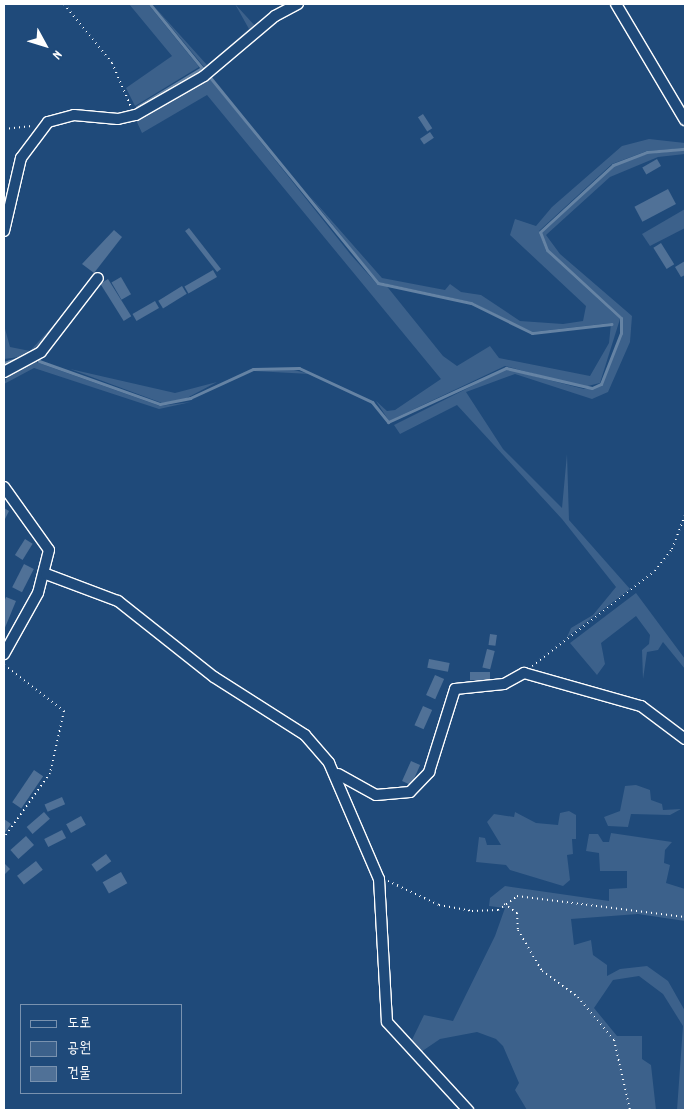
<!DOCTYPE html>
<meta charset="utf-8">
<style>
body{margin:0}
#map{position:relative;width:689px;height:1114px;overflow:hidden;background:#1f4a7a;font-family:Dekko,"Poor Story",sans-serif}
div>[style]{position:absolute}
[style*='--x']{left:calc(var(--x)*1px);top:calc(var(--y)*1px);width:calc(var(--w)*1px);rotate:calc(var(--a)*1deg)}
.green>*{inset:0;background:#3c618b}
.stream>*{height:3px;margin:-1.5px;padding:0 1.5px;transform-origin:1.5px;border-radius:1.5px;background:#6583a4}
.building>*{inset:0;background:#507197;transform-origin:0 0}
.path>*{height:2px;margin-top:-1px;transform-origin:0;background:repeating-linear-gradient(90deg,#fff 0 1px,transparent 0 5px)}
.roads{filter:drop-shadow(1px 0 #fff) drop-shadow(-1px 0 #fff) drop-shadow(0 1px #fff) drop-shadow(0 -1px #fff)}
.minor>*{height:10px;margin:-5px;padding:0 5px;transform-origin:5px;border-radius:5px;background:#1f4a7a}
span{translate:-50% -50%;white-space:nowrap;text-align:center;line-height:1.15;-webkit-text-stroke:4.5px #1f4a7a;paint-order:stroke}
.frame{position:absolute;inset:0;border:5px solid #fff;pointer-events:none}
.legend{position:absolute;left:20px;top:1004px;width:162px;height:90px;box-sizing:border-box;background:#1f4a7a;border:1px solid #7992af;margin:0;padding:6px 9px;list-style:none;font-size:15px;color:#fff}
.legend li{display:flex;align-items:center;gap:10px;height:25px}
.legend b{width:25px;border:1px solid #7992af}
.north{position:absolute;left:20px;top:20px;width:50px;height:50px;-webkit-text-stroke:4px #1f4a7a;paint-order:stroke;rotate:129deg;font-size:14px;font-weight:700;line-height:20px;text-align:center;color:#fff}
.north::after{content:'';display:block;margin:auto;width:18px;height:22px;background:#fff;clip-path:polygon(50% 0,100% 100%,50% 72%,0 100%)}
</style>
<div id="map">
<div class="green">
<div style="clip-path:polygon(129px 4px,148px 4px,199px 67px,135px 106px,126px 88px,172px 56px)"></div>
<div style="clip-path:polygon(152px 4px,207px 65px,249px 29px,235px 4px,257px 28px,202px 76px,138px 113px,136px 109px,205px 68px)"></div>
<div style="clip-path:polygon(208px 76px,351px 255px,377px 284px,385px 284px,443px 356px,457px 366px,490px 346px,499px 358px,590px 376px,609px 343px,611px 323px,532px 332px,471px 302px,378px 282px,309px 195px,382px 278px,445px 290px,450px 284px,461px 292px,481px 295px,520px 321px,563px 324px,583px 321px,586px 306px,510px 235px,515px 219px,536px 226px,552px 207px,622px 146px,649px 139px,685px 143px,685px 148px,647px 151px,612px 164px,539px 231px,546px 251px,620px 319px,600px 383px,584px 387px,505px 366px,389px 421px,376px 401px,387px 411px,395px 410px,441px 379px,207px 95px,142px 133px,136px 120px)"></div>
<div style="clip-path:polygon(685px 150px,685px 154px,658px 157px,610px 177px,546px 235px,560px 254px,632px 316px,630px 342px,608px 392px,592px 399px,515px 374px,466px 392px,503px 449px,562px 508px,567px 454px,569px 520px,630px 589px,567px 637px,571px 628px,593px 615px,616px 587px,562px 519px,457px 405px,400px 434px,394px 425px,506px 369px,584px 389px,602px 385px,622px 333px,622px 318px,547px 249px,541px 232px,613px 165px,647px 154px)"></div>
<div style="clip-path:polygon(685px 209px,685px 228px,650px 246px,642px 234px)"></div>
<div style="clip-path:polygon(60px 318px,31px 358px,4px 368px,27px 356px,4px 359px,4px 325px,10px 347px,30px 351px)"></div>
<div style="clip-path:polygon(36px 362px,160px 406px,191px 402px,159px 409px,34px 368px,4px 384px,8px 375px)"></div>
<div style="clip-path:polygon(70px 369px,175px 393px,217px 382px,185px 399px,162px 403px)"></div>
<div style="clip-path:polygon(290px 369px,310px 374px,254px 371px,273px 370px)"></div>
<div style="clip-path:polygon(636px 593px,685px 659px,685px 669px,663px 642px,658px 650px,647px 652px,643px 679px,642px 650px,649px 644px,650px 635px,636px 616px,601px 643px,605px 664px,597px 675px,570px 643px)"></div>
<div style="clip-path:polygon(636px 785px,650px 790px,651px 800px,662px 804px,663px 810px,681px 809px,670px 815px,631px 814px,628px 827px,608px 826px,604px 817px,620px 811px,625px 786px)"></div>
<div style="clip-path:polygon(569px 811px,576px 815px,576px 839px,572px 839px,573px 854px,567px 855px,570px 880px,563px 886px,510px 870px,506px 865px,476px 862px,479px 837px,485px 838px,487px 845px,501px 845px,487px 822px,494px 814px,514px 817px,515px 812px,536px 823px,558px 825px,560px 813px)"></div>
<div style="clip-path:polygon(611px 833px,672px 842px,665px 850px,664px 863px,670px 865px,666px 883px,685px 889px,685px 921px,638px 914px,571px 919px,574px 945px,591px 940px,593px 955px,607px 965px,607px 976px,620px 969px,647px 966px,668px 981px,685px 1011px,685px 1110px,677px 1110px,683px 1026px,663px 994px,639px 976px,613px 980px,594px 1008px,617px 1036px,642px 1036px,642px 1059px,651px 1065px,656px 1110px,527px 1110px,515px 1090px,519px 1083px,503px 1046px,496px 1039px,477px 1032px,440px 1039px,418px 1054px,409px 1046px,424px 1015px,453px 1021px,495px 936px,505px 908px,489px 906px,490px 898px,505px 886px,609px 901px,609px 889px,627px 888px,627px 871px,600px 871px,599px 853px,586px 851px,589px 834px,598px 834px,603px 842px,609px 842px)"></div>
</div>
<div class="stream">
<div style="--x:209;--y:76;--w:267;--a:50.8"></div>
<div style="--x:378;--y:283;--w:95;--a:12.1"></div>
<div style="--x:471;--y:303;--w:68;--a:26.2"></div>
<div style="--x:532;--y:333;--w:80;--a:-6.5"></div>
<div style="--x:137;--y:107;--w:76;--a:-31"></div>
<div style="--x:202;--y:68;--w:82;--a:-129.1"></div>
<div style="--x:39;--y:361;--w:128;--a:19.6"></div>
<div style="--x:160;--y:404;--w:31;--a:-11"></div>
<div style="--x:190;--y:398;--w:69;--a:-24.7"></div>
<div style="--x:253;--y:369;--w:46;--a:-1.2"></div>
<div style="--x:299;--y:368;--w:81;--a:25"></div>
<div style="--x:372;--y:402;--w:26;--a:51"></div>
<div style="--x:388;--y:422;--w:130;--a:-24.6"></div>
<div style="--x:506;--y:368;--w:88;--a:13.1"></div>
<div style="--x:592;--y:388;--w:10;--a:-24"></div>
<div style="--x:601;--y:384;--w:55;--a:-68.6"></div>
<div style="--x:621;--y:333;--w:15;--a:-90"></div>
<div style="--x:621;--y:318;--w:100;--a:-137.4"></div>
<div style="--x:547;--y:250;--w:19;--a:-111"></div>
<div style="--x:540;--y:232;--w:99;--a:-42.5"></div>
<div style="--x:613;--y:165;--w:36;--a:-21"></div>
<div style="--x:647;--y:152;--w:38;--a:-5"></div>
<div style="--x:4;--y:363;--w:17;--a:-17"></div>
</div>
<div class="building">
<div style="left:423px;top:114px;width:17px;height:6px;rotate:57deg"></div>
<div style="left:430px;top:132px;width:7px;height:12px;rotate:56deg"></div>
<div style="left:657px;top:159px;width:8px;height:17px;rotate:60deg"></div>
<div style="left:668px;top:189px;width:17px;height:38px;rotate:62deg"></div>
<div style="left:189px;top:228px;width:52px;height:5px;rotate:52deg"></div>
<div style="clip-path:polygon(114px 230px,122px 237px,94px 273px,82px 264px)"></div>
<div style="left:661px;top:243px;width:25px;height:9px;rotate:58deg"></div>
<div style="clip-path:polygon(685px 261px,685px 275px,681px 277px,675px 267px)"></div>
<div style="left:213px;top:270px;width:8px;height:33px;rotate:60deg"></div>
<div style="left:121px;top:277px;width:20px;height:11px;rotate:60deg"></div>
<div style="left:108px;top:279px;width:44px;height:9px;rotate:58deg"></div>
<div style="left:182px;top:286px;width:9px;height:28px;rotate:58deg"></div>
<div style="left:155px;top:301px;width:8px;height:26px;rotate:60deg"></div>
<div style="clip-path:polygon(4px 508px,9px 511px,4px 521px)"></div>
<div style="left:25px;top:539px;width:9px;height:19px;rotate:32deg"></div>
<div style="left:24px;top:564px;width:11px;height:26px;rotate:27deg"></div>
<div style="clip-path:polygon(6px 597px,16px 601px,4px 630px,4px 602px)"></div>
<div style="left:490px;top:634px;width:7px;height:11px;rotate:8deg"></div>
<div style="left:487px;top:649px;width:8px;height:19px;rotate:14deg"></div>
<div style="left:429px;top:659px;width:21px;height:9px;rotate:11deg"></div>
<div style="left:470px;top:672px;width:20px;height:8px"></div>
<div style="left:435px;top:675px;width:10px;height:22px;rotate:24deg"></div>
<div style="left:423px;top:706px;width:10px;height:21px;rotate:24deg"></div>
<div style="left:411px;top:761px;width:10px;height:22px;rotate:24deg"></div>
<div style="left:34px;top:770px;width:11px;height:39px;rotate:34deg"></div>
<div style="left:62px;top:797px;width:8px;height:19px;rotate:67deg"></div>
<div style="left:44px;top:812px;width:9px;height:23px;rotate:49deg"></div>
<div style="left:81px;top:816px;width:10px;height:17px;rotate:61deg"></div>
<div style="clip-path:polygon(4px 819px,11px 824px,4px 834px)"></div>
<div style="left:62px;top:830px;width:9px;height:20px;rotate:63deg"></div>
<div style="left:26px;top:836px;width:12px;height:21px;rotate:48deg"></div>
<div style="left:106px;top:854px;width:9px;height:18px;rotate:54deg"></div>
<div style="left:36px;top:861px;width:11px;height:24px;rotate:52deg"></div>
<div style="clip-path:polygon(4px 863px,10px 869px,4px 875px)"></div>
<div style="left:121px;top:872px;width:13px;height:21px;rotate:61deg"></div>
</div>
<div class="path">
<div style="--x:64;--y:4;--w:76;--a:50.9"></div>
<div style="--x:112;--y:63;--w:48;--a:66.6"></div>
<div style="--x:4;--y:129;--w:28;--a:-6"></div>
<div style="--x:4;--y:665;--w:76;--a:37.5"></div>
<div style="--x:64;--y:711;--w:64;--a:102.7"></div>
<div style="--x:50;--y:773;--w:80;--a:125.3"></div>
<div style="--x:532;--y:666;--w:155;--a:-37.7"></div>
<div style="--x:655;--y:571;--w:28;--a:-52"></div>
<div style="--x:672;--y:549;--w:36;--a:-69"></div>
<div style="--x:388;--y:881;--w:56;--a:25.2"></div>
<div style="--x:439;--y:905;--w:34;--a:10"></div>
<div style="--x:472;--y:911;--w:26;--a:-2"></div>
<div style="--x:498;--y:910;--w:24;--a:-36"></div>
<div style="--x:517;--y:896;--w:169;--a:7.1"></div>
<div style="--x:504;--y:904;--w:16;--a:35"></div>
<div style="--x:517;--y:913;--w:17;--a:87"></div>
<div style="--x:518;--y:930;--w:48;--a:59.7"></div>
<div style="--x:542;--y:971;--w:44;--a:35.8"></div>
<div style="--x:578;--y:997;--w:56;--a:50.1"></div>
<div style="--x:614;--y:1040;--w:72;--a:77.1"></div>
</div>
<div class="roads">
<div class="minor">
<div style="--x:616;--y:4;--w:135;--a:59.3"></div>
<div style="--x:4;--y:231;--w:75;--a:-76.9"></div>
<div style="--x:21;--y:158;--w:45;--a:-53.1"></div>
<div style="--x:48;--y:122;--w:27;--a:-15"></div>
<div style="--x:74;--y:115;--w:44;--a:5.2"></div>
<div style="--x:118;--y:119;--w:18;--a:-13"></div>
<div style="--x:136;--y:115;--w:78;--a:-29.8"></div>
<div style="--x:204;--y:76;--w:93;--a:-40.2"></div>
<div style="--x:275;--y:16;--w:26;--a:-28"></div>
<div style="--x:4;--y:372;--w:42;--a:-28.4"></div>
<div style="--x:41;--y:352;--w:93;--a:-52.4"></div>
<div style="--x:4;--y:487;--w:77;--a:54.5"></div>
<div style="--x:49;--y:550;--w:44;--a:104.3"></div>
<div style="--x:38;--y:593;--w:70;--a:119.1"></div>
<div style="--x:46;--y:574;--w:77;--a:20.6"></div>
<div style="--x:118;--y:601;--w:122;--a:38.4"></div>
<div style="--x:214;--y:677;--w:108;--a:32.5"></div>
<div style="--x:305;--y:735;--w:37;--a:49"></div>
<div style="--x:329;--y:763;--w:126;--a:66.7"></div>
<div style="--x:379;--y:879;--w:143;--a:86.8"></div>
<div style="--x:387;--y:1022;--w:120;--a:47.4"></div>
<div style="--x:338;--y:774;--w:43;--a:28.9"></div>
<div style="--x:376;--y:795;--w:34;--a:-5"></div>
<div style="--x:410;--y:792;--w:28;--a:-46"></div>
<div style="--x:429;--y:772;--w:87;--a:-72.6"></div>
<div style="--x:455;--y:689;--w:49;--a:-5.8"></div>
<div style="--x:504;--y:684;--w:23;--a:-29"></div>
<div style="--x:524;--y:673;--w:122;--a:15.8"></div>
<div style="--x:641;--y:706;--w:55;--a:36.9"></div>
</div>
</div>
<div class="frame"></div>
<ul class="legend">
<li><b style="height:6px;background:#1f4a7a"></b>도로</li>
<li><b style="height:14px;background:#3c618b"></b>공원</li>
<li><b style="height:14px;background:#507197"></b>건물</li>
</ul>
<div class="north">N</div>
</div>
